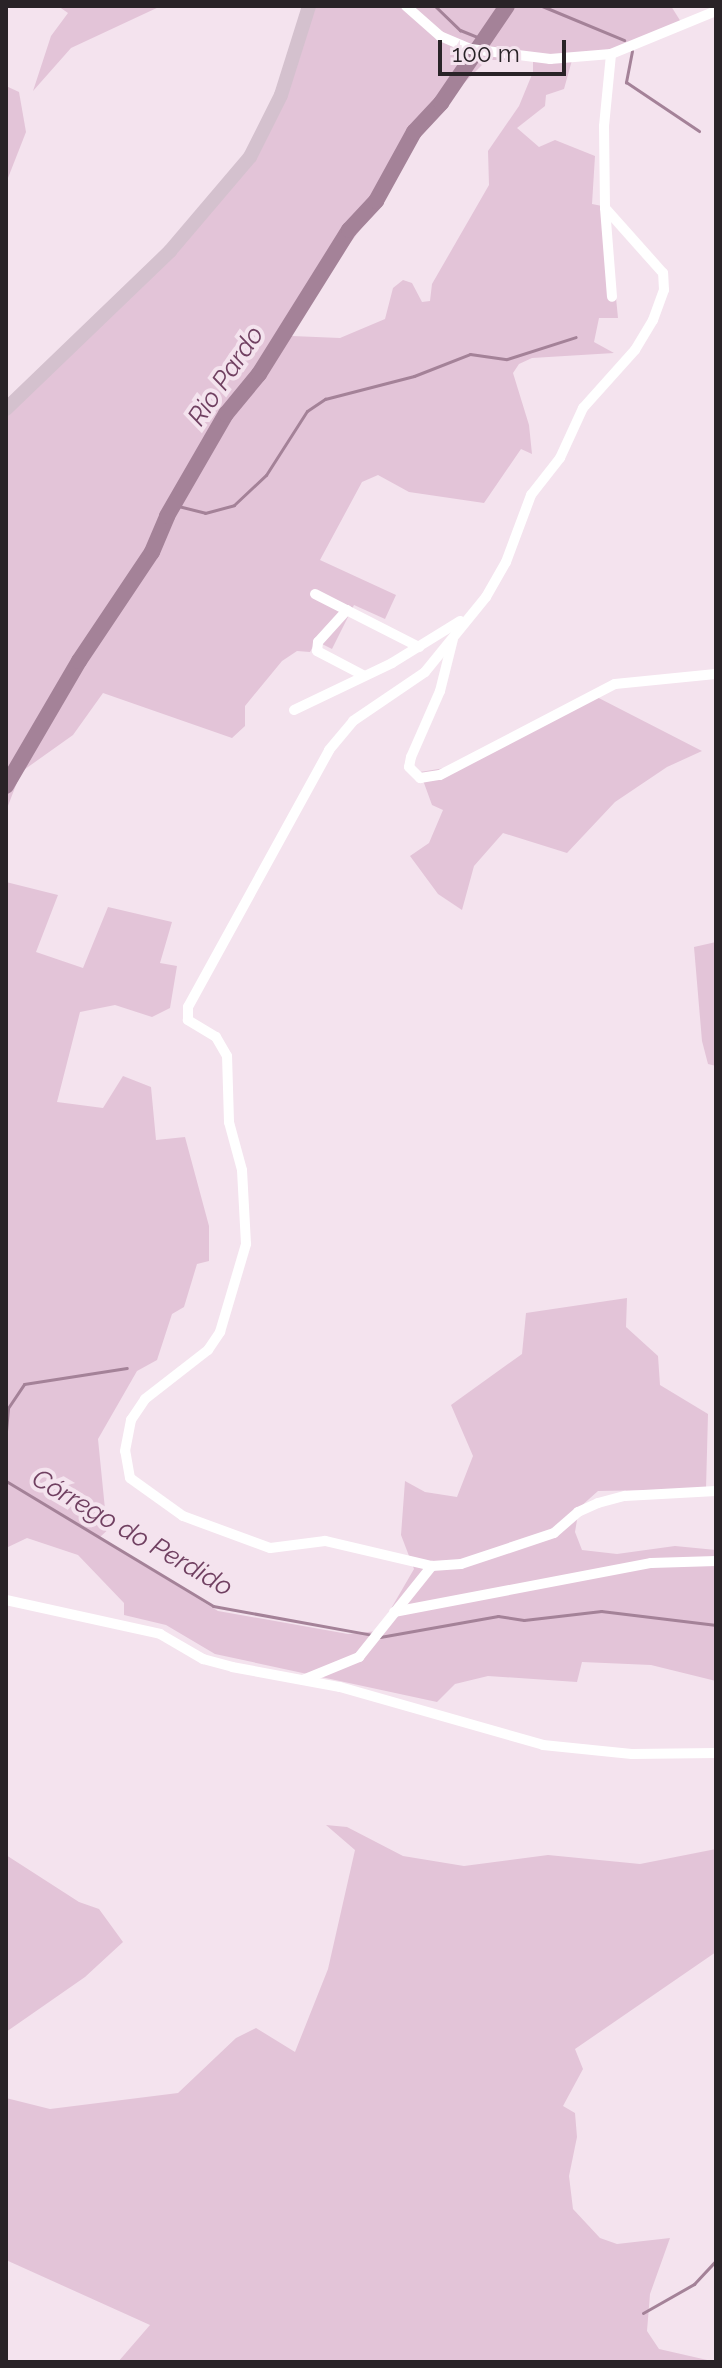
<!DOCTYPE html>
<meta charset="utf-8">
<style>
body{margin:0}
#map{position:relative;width:722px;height:2368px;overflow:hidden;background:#f4e3ee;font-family:Raleway,sans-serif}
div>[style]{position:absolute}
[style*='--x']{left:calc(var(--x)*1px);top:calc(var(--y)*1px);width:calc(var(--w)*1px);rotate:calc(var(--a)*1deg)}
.green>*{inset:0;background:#e3c4d8}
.stream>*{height:3px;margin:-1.5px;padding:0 1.5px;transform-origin:1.5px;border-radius:1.5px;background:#a48298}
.river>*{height:16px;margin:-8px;padding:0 8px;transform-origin:8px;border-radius:8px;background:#a48298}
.street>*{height:10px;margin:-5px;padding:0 5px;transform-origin:5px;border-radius:5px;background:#fff}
.secondary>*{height:14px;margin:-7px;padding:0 7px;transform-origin:7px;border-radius:7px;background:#d4c1ce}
span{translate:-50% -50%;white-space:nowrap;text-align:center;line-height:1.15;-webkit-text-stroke:8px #f4e3ee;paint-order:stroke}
.water-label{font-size:26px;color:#704061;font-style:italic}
.frame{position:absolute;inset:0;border:8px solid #292327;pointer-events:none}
.scale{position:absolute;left:438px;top:40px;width:128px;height:36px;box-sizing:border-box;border:4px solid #292327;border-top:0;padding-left:10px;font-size:24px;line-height:28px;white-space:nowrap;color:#292327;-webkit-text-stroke:6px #f4e3ee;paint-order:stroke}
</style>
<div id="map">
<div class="green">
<div style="clip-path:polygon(58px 6px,161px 6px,71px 48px,33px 91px,51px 36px,68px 13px)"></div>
<div style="clip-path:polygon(evenodd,312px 6px,671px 6px,681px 22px,621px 51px,574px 53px,564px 89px,546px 95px,545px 106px,517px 128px,539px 147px,555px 140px,595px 156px,592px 204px,607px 207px,618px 318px,599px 318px,594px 342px,614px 353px,532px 358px,519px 364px,513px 373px,529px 425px,532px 454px,521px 449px,484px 503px,409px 492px,378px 475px,362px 482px,320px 560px,396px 595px,385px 619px,354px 605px,332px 649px,316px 641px,310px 652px,297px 651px,282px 661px,245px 706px,245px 726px,232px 738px,103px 693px,73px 735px,21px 772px,6px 811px,6px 401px,188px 227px,259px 136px,312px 6px,487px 60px,533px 60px,533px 72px,519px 106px,488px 151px,489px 185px,432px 284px,430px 301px,422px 302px,412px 283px,403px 280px,393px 288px,385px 319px,340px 338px,292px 336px,288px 333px,317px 286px,387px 195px,430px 117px,487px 60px)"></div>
<div style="clip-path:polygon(6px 86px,19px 92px,26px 132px,6px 183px)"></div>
<div style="clip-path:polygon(589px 693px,702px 751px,667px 767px,615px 802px,567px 853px,503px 833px,474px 866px,462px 910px,438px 894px,410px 856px,429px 843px,443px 810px,432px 805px,420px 772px,445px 768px)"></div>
<div style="clip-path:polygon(6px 882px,58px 895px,36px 952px,83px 968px,108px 907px,172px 922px,160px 963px,177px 966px,170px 1008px,152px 1017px,115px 1005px,80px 1012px,57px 1102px,103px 1108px,123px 1076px,151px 1087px,156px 1140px,185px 1137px,209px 1226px,209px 1261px,197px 1264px,184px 1307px,172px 1314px,157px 1360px,137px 1371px,98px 1439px,106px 1519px,113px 1525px,99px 1538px,218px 1611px,348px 1634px,378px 1631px,414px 1569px,401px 1535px,405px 1481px,425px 1492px,457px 1497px,473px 1456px,451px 1405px,522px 1354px,526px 1313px,627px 1298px,626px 1327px,658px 1356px,660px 1385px,708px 1414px,706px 1489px,598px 1491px,579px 1508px,575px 1532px,582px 1550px,617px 1554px,675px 1546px,716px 1550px,716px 1681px,651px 1665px,582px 1662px,577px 1682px,488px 1676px,455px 1684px,437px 1702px,215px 1654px,166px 1625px,124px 1615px,124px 1603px,78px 1555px,27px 1538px,6px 1548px)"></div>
<div style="clip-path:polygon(716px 942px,716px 1066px,708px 1064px,702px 1041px,694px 947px)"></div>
<div style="clip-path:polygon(326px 1825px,347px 1827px,403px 1856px,464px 1866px,548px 1855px,640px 1864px,716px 1849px,716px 1952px,575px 2049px,583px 2069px,563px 2106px,575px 2113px,577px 2137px,569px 2176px,573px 2209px,600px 2238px,617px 2244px,670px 2238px,650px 2294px,647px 2331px,659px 2349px,716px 2362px,118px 2362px,150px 2325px,6px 2260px,6px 2098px,50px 2109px,178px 2093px,236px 2038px,256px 2028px,295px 2052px,328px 1969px,355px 1850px)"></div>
<div style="clip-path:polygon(6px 1855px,79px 1902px,99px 1909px,123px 1942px,85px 1977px,6px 2032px)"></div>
</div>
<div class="stream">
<div style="--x:435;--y:6;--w:35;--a:44"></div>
<div style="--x:460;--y:30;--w:27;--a:22"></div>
<div style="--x:542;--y:6;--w:89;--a:22.5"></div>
<div style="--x:632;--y:51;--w:32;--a:101"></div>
<div style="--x:626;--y:82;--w:88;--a:33.9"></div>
<div style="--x:174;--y:505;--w:32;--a:14"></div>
<div style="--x:205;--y:513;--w:30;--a:-15"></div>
<div style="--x:234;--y:505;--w:44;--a:-43.2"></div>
<div style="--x:266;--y:475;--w:76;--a:-57.4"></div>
<div style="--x:307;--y:411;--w:22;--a:-34"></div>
<div style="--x:325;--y:399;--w:92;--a:-14.5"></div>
<div style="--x:414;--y:376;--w:60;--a:-21.4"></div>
<div style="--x:470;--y:354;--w:37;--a:8"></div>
<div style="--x:507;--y:359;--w:72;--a:-17.7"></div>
<div style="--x:6;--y:1431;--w:23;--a:-85"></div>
<div style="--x:8;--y:1408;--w:29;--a:-56"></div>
<div style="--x:24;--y:1384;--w:104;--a:-8.8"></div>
<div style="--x:6;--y:1481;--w:242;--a:31.1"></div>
<div style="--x:213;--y:1606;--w:163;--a:10.3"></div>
<div style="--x:380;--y:1637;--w:120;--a:-10.1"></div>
<div style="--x:498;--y:1616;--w:26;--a:9"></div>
<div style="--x:524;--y:1620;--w:78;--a:-6.7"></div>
<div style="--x:601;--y:1611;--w:116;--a:6.9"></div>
<div style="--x:643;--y:2313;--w:59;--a:-29.6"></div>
<div style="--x:694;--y:2284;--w:33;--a:-47"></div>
</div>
<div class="river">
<div style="--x:6;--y:786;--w:145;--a:-59.7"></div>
<div style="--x:79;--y:661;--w:131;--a:-56.2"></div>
<div style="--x:152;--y:552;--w:39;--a:-67"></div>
<div style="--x:167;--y:516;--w:118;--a:-60"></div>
<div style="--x:226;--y:414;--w:52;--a:-50.5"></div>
<div style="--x:259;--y:374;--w:170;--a:-58"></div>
<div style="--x:349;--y:230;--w:40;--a:-47"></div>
<div style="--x:376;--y:201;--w:79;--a:-61.2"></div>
<div style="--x:414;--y:132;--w:40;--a:-47"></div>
<div style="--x:441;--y:103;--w:117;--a:-55.8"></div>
</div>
<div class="street">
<div style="--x:406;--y:6;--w:45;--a:41.4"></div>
<div style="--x:440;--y:36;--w:34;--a:23"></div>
<div style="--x:471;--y:49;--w:80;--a:7.2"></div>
<div style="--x:550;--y:59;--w:61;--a:-4.7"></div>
<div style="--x:611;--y:54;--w:113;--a:-22.3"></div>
<div style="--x:605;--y:208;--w:89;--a:85.5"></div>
<div style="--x:315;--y:594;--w:117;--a:27"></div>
<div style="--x:347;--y:610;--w:43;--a:132.2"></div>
<div style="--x:318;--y:642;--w:9;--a:96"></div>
<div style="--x:317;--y:651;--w:52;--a:27.6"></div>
<div style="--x:453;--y:639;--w:54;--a:104"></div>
<div style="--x:440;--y:691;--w:72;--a:113.7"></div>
<div style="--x:411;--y:757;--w:10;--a:101"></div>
<div style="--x:409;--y:767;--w:16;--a:45"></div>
<div style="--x:420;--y:778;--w:20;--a:-9"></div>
<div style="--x:440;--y:775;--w:197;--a:-27.5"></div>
<div style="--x:615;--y:684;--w:101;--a:-5.7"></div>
<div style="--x:294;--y:710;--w:109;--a:-25.6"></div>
<div style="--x:392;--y:663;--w:80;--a:-31.7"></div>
<div style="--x:432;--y:1566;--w:29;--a:-4"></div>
<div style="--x:461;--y:1564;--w:98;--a:-18.4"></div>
<div style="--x:554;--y:1533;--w:32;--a:-41"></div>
<div style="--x:578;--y:1512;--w:22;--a:-24"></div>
<div style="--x:598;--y:1503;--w:28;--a:-15"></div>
<div style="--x:625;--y:1496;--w:91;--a:-3.1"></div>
<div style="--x:6;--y:1600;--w:158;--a:12.4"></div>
<div style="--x:160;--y:1634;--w:50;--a:30.2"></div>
<div style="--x:203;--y:1659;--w:30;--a:15"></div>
<div style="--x:232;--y:1667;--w:110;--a:10.5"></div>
<div style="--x:340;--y:1687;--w:211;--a:15.9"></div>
<div style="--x:543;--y:1745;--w:89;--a:5.8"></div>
<div style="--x:632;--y:1754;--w:84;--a:-0.7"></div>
<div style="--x:394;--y:1612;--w:262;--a:-10.8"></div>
<div style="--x:651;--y:1563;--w:65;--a:-1.8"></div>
<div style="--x:303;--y:1680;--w:61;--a:-22.3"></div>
<div style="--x:359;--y:1657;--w:117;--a:-51.3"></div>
<div style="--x:432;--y:1566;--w:110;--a:-166.8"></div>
<div style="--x:325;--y:1541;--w:55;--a:172.7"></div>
<div style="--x:270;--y:1548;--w:93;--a:-159.8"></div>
<div style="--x:183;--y:1516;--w:65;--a:-144.4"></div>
<div style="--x:130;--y:1478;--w:27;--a:-100"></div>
<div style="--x:125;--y:1451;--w:32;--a:-79"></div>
<div style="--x:131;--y:1420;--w:25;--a:-56"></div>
<div style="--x:145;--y:1399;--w:80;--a:-37.9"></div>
<div style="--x:208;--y:1350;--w:22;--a:-56"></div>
<div style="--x:220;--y:1332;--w:92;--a:-73.5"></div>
<div style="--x:246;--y:1244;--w:74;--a:-93.1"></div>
<div style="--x:242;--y:1170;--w:50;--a:-105.2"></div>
<div style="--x:229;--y:1122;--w:66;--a:-91.7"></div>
<div style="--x:227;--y:1056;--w:22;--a:-120"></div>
<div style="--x:216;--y:1037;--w:33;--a:-149"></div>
<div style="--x:188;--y:1020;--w:13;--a:-90"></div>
<div style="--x:188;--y:1007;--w:293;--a:-61.2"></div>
<div style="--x:329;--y:750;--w:38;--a:-50"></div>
<div style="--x:353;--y:721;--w:87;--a:-34.2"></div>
<div style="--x:425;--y:672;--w:97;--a:-50.9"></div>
<div style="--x:486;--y:597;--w:40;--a:-60.3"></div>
<div style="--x:506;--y:562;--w:72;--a:-69.5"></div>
<div style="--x:531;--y:495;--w:47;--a:-51.9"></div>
<div style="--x:560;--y:458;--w:55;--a:-65.3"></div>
<div style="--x:583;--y:408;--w:78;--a:-48.1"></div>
<div style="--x:635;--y:350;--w:35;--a:-59"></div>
<div style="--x:653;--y:320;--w:32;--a:-70"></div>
<div style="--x:664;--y:290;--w:17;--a:-93"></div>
<div style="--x:663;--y:273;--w:87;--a:-131.7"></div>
<div style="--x:605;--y:208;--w:82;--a:-90.7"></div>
<div style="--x:604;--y:126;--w:72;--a:-84.4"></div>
</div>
<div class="secondary">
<div style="--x:6;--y:409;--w:228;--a:-43.9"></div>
<div style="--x:170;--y:251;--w:123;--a:-49.6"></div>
<div style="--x:250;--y:157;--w:69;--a:-63.4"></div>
<div style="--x:281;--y:95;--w:93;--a:-72.5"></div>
</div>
<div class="water-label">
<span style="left:226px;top:376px;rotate:-56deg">Rio Pardo</span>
<span style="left:132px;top:1533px;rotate:30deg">Córrego do Perdido</span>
</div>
<div class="frame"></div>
<div class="scale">100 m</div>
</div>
